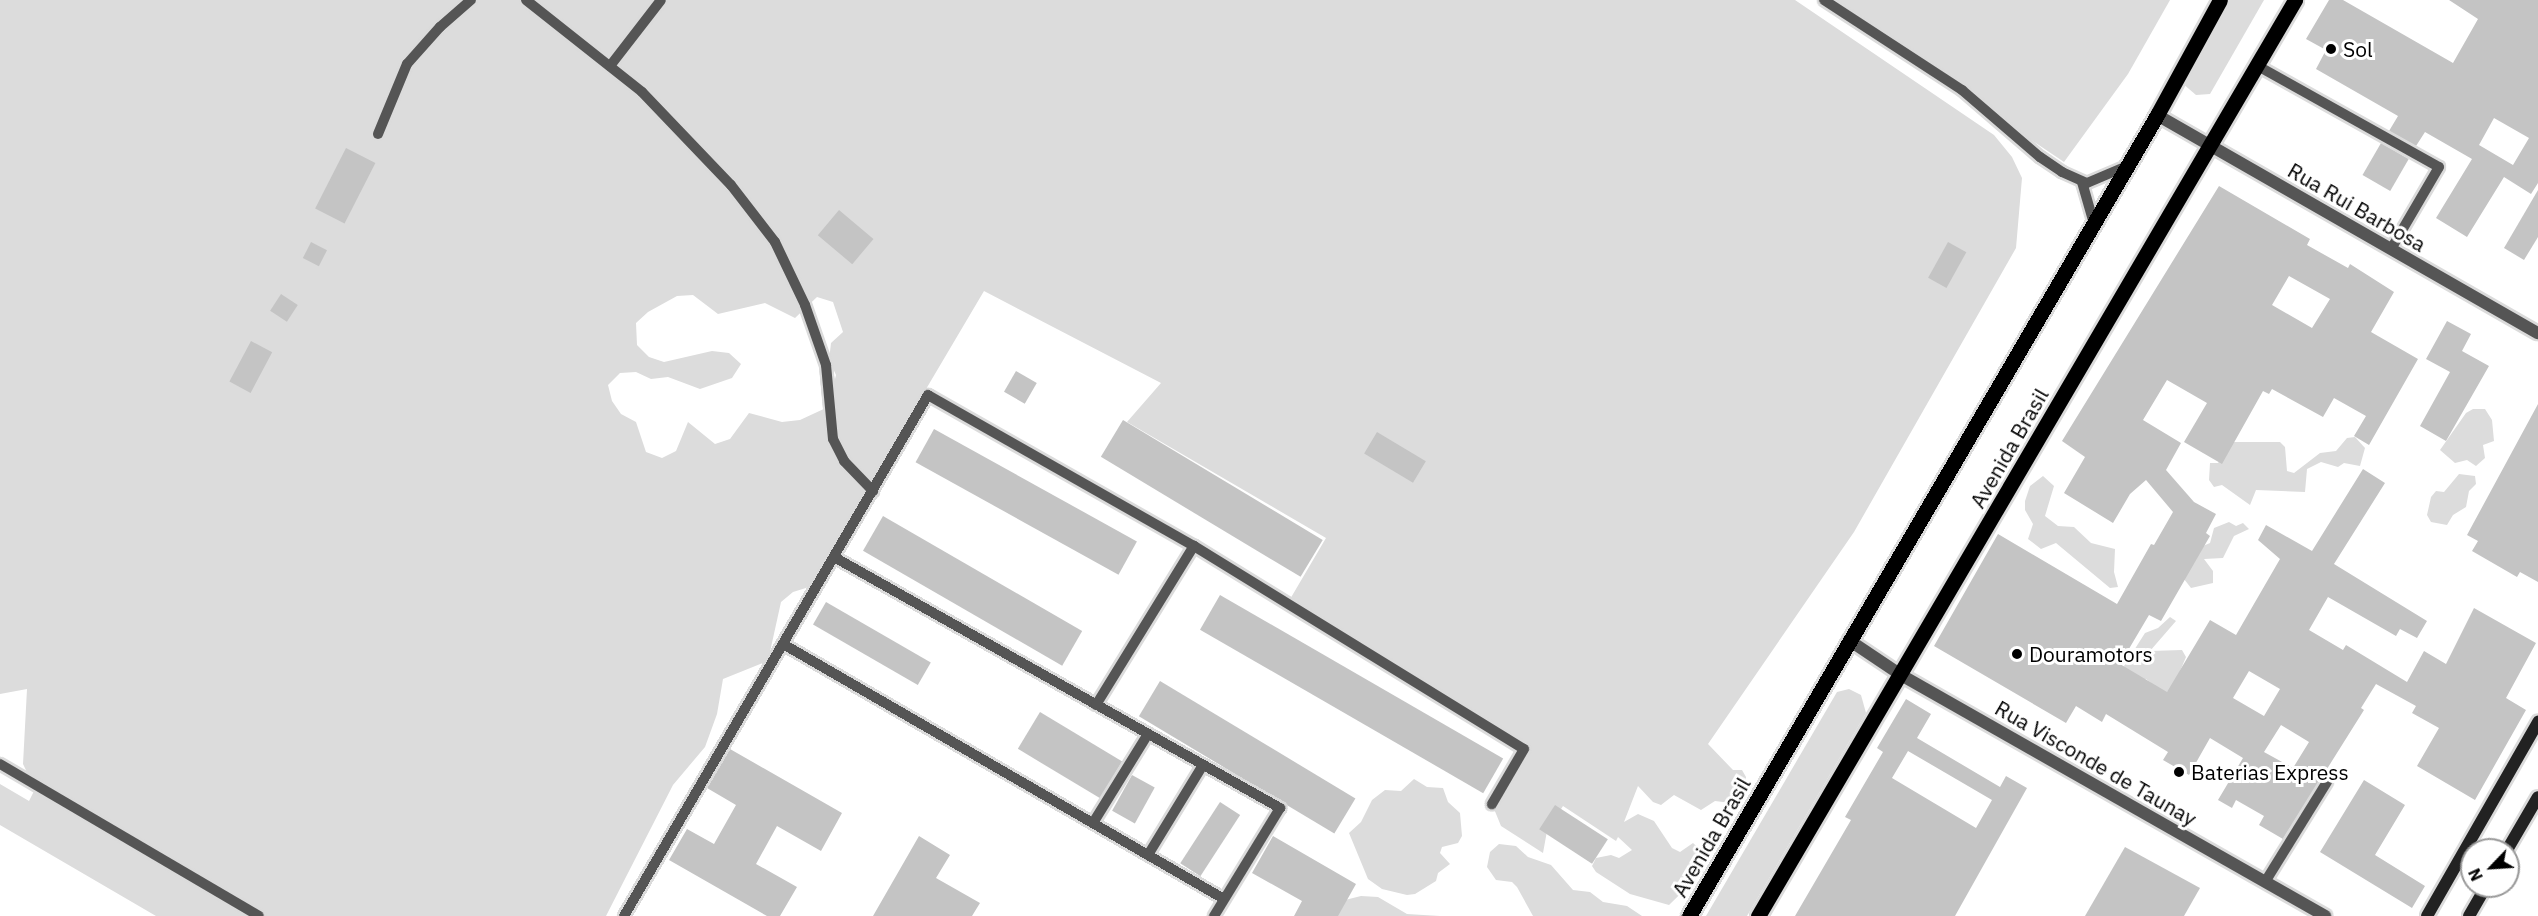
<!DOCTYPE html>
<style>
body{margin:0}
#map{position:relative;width:2538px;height:916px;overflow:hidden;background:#fff;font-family:"IBM Plex Sans",sans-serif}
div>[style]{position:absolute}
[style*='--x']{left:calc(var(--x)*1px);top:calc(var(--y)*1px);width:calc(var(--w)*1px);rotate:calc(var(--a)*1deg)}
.green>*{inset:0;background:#dcdcdc}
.building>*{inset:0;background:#c4c4c4;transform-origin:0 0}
.roads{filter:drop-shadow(2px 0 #dbdbdb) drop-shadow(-2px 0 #dbdbdb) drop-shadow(0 2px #dbdbdb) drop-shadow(0 -2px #dbdbdb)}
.lane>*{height:10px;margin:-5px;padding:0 5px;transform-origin:5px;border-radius:5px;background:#555}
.street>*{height:12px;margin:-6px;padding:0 6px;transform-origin:6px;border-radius:6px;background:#555}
.secondary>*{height:12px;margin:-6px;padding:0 6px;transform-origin:6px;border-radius:6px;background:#222}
.primary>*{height:15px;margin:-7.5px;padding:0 7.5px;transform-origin:7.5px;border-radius:7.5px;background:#000}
.dots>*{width:16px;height:16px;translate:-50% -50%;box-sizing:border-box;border:3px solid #fff;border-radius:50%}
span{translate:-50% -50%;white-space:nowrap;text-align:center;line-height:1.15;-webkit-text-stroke:6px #fff;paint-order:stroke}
.poi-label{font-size:21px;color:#000}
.left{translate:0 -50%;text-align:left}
.street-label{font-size:21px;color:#000}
.north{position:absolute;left:2460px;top:838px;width:60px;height:60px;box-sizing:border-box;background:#fff;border:2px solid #999;border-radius:50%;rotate:245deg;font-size:16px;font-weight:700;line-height:24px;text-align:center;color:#000}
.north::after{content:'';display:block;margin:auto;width:21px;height:27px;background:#000;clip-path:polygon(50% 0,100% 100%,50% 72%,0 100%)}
</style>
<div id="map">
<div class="green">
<div style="clip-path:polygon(evenodd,0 0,1795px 0,1994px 135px,2012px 157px,2022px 178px,2016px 248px,1854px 532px,1708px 744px,1733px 770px,1742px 770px,1746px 777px,1745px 793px,1731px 803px,1715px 801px,1701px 810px,1674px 795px,1661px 805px,1653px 802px,1638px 786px,1624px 822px,1638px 814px,1654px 821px,1672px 848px,1680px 852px,1693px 843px,1705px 854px,1704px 871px,1669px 905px,1630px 894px,1596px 872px,1592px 866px,1596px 858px,1611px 855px,1619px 858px,1632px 850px,1618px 837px,1616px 841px,1563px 806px,1547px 831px,1543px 853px,1501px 826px,1492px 804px,1530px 747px,1286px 606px,1326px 538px,1127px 422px,1161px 383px,984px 291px,809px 587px,793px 592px,781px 602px,768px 661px,723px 679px,717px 714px,705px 747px,673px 785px,606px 916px,156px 916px,0 825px,0 784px,29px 801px,35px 789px,23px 764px,27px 689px,0 694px,0 0,693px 295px,718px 314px,765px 303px,795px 318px,817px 297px,833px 302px,843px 332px,831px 343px,829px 360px,836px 375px,828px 407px,800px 420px,782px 422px,749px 413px,730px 439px,715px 444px,688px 422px,676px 451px,662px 458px,646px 452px,636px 422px,621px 414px,612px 401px,608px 385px,620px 373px,636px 372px,651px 379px,668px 377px,700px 389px,732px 378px,741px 364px,729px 353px,712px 351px,664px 362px,649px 357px,637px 345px,636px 323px,648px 312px,677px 296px,693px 295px)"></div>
<div style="clip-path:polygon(1823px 0,2170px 0,2128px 74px,2064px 162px)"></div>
<div style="clip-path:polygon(2220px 0,2264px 0,2210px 94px,2196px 95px,2182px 83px)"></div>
<div style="clip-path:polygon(2473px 409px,2485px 409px,2492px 420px,2494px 441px,2483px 445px,2485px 458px,2476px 466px,2467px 460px,2455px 463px,2440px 450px,2466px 413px)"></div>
<div style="clip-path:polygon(2355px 437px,2365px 448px,2360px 466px,2344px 463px,2338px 467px,2321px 462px,2307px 469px,2305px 492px,2256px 490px,2250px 505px,2222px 485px,2214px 487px,2209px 480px,2210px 463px,2218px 463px,2231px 442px,2280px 442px,2285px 447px,2287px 471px,2294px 473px,2320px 453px,2336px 451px,2347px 438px)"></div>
<div style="clip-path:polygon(2459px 474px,2475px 476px,2476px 484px,2469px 491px,2466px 507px,2453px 515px,2447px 525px,2431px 522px,2427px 515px,2431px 497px,2436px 491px,2444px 492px)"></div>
<div style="clip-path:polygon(2043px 476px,2054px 486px,2045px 516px,2058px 526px,2074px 527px,2091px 543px,2115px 549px,2114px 572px,2118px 587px,2110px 588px,2056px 543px,2041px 549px,2028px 539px,2033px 524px,2025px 510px,2025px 501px,2030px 486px)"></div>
<div style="clip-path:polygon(2229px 522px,2236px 526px,2243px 523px,2249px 529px,2234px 536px,2223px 558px,2204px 559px,2213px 571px,2213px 583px,2191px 588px,2184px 579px,2203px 546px,2210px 543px,2214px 528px)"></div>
<div style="clip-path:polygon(2170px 617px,2176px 621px,2150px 651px,2182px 650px,2186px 657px,2172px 690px,2164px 693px,2146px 679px,2139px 682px,2127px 673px,2124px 666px,2145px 633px,2158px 628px)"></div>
<div style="clip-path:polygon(1849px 689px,1861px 695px,1866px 713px,1747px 916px,1706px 916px,1837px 692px)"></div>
<div style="clip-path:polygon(1414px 779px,1427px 787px,1443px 788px,1448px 802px,1460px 813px,1462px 836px,1458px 843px,1442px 847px,1440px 853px,1450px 864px,1438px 873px,1436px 881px,1415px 894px,1407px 895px,1382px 889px,1368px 879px,1349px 833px,1361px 822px,1372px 800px,1385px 790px,1401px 791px)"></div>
<div style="clip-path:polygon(1499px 844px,1516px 846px,1528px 857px,1551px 865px,1573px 890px,1590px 892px,1603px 902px,1627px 906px,1642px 916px,1533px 916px,1517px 887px,1512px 882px,1496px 880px,1487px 867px,1490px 852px)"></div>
<div style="clip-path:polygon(1361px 896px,1378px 897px,1407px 914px,1440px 916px,1336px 916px,1345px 900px)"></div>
</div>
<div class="building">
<div style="clip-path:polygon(evenodd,2329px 0,2343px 0,2453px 63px,2478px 19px,2449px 0,2538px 0,2538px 183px,2531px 194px,2504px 177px,2467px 237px,2436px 218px,2472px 159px,2425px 132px,2416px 146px,2389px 131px,2398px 116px,2316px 69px,2326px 50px,2306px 39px,2329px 0,2494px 118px,2529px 138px,2513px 165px,2479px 145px,2494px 118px)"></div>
<div style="left:2381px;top:143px;width:32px;height:37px;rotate:30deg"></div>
<div style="left:346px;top:148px;width:33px;height:68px;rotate:27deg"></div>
<div style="clip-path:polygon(evenodd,2219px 186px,2310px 239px,2307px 245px,2348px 268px,2350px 264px,2394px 292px,2371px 332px,2418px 359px,2369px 445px,2354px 436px,2366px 416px,2334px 398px,2323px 417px,2272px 389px,2269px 394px,2263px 391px,2222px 464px,2184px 442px,2207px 403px,2167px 380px,2143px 420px,2181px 443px,2166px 470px,2194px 502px,2216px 514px,2206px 533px,2210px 536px,2161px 621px,2149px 615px,2120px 664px,2167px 692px,2210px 620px,2236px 635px,2280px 559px,2258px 540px,2266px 525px,2312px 551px,2363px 469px,2385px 483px,2334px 564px,2427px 621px,2417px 638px,2400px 629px,2396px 636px,2328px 597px,2309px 630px,2343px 650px,2346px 645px,2407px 682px,2424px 651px,2446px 664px,2474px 608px,2536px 643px,2506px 698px,2526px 710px,2475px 800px,2417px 766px,2439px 728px,2412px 713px,2416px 706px,2376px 684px,2361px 708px,2364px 710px,2283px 839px,2259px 825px,2264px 816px,2236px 800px,2232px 808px,2218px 800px,2243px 758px,2210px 738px,2189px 775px,2163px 760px,2168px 752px,2106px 714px,2102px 722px,2076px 706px,2066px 723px,1934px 646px,1998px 534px,2117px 604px,2151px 544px,2154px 545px,2173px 512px,2146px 480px,2130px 494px,2113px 523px,2064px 493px,2085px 457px,2062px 441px,2219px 186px,2289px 276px,2330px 299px,2312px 328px,2272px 305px,2289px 276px,2219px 186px,2249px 671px,2280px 689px,2264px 716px,2233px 698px,2249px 671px,2219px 186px,2281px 725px,2309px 742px,2293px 768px,2264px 752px,2281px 725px)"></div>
<div style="clip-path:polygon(2538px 190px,2538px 237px,2524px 260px,2504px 248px)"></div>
<div style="left:839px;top:210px;width:45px;height:33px;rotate:40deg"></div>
<div style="left:311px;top:242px;width:18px;height:18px;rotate:27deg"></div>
<div style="left:1948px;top:242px;width:21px;height:41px;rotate:29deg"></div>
<div style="left:281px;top:294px;width:20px;height:20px;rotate:33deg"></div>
<div style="clip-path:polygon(2447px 321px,2471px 334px,2462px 351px,2489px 366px,2446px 441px,2420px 426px,2450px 372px,2426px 359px)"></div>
<div style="left:251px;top:341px;width:24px;height:46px;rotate:28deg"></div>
<div style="left:1016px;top:371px;width:24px;height:24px;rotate:30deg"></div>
<div style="clip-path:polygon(2538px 404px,2538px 582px,2520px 572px,2517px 577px,2472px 551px,2478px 541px,2467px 535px)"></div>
<div style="left:1123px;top:420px;width:233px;height:43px;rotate:31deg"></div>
<div style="left:934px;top:429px;width:232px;height:38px;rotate:29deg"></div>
<div style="left:1377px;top:432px;width:57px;height:25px;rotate:31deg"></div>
<div style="left:883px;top:516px;width:230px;height:40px;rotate:30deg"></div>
<div style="left:1220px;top:595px;width:327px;height:40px;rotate:30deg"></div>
<div style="left:826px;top:602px;width:121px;height:26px;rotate:30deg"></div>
<div style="left:1160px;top:681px;width:228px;height:41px;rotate:31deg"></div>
<div style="clip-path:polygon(evenodd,1906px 699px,1931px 714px,1917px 738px,2000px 787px,2006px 776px,2027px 788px,1955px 916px,1795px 916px,1851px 820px,1845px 817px,1883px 752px,1877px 748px,1906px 699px,1908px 751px,1992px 800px,1976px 828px,1892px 778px,1908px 751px)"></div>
<div style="left:1040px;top:712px;width:96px;height:43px;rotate:31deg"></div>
<div style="clip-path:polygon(730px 749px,842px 813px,821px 851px,777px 826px,756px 864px,797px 887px,780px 916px,767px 916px,669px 860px,687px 829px,714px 844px,736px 805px,707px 788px)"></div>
<div style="left:1132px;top:775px;width:26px;height:41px;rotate:29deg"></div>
<div style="clip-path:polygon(2364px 780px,2405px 805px,2375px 855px,2425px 886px,2412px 908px,2320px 852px)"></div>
<div style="left:1220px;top:802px;width:24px;height:73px;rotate:33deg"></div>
<div style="left:1555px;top:805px;width:63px;height:29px;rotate:33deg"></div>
<div style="clip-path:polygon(919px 836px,950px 855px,936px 878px,980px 903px,972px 916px,873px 916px)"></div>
<div style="clip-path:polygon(1273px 836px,1356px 884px,1338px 916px,1294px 916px,1302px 901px,1252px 873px)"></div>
<div style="clip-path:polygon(2125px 847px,2200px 888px,2184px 916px,2085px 916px)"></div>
</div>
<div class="roads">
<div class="lane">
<div style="--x:526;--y:0;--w:148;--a:38.4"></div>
<div style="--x:642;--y:92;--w:129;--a:46.3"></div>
<div style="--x:731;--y:185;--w:72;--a:52.3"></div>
<div style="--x:775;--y:242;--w:70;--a:64.5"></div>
<div style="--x:805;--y:305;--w:64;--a:70.7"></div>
<div style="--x:826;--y:365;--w:74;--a:84.6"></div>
<div style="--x:833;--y:439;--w:25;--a:63"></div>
<div style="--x:844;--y:461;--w:42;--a:46"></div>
<div style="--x:1824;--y:0;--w:165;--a:33.1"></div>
<div style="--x:1962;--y:90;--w:103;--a:40.7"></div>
<div style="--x:2040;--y:157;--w:27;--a:34"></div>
<div style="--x:2062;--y:172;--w:27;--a:24"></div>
<div style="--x:2087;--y:183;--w:39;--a:-23"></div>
<div style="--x:610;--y:66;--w:83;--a:-52.3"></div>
<div style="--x:2258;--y:66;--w:207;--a:29.2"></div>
<div style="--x:2439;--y:167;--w:95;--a:120.3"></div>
<div style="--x:378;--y:134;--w:76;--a:-67.5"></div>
<div style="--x:407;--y:64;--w:50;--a:-48.3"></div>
<div style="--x:440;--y:27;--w:41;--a:-41.1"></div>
<div style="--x:2082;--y:182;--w:40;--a:74"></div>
<div style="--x:834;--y:557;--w:512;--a:29.37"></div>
<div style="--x:1280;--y:808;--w:127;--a:121.4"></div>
<div style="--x:783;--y:644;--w:509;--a:30.04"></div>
<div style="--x:1096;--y:705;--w:187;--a:-58.4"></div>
<div style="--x:0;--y:764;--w:300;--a:30.4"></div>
<div style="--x:1093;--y:823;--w:105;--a:-58.3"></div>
<div style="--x:1148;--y:855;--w:105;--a:-58.6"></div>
<div style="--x:2265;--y:882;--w:118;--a:-58.2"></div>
<div style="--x:624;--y:916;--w:603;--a:-59.74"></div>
<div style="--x:928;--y:395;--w:306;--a:29.6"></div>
<div style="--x:1194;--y:546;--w:387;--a:31.6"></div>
<div style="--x:1524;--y:749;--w:64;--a:120.2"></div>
</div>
<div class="street">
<div style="--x:2157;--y:115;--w:439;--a:29.8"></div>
<div style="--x:1849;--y:640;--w:63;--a:33.9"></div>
<div style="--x:1901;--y:675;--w:488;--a:29.6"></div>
</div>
<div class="secondary">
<div style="--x:2507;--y:850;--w:61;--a:-59.7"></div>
<div style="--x:2427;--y:916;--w:224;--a:-60.2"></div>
<div style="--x:2469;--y:916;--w:34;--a:-60"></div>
</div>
<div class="primary">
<div style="--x:1689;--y:916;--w:928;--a:-59.7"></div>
<div style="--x:2157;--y:115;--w:131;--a:-61.3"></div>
<div style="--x:1758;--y:916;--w:1062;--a:-59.62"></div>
</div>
</div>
<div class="dots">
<div style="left:2331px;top:49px;background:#000"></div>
<div style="left:2017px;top:654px;background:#000"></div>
<div style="left:2179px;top:772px;background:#000"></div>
</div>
<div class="poi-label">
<span class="left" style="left:2343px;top:49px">Sol</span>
<span class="left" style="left:2029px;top:654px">Douramotors</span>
<span class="left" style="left:2191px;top:772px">Baterias Express</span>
</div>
<div class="street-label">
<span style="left:2357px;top:207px;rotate:30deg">Rua Rui Barbosa</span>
<span style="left:2009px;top:448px;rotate:-60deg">Avenida Brasil</span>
<span style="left:2096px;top:763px;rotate:30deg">Rua Visconde de Taunay</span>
<span style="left:1711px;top:837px;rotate:-60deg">Avenida Brasil</span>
</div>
<div class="north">N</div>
</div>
